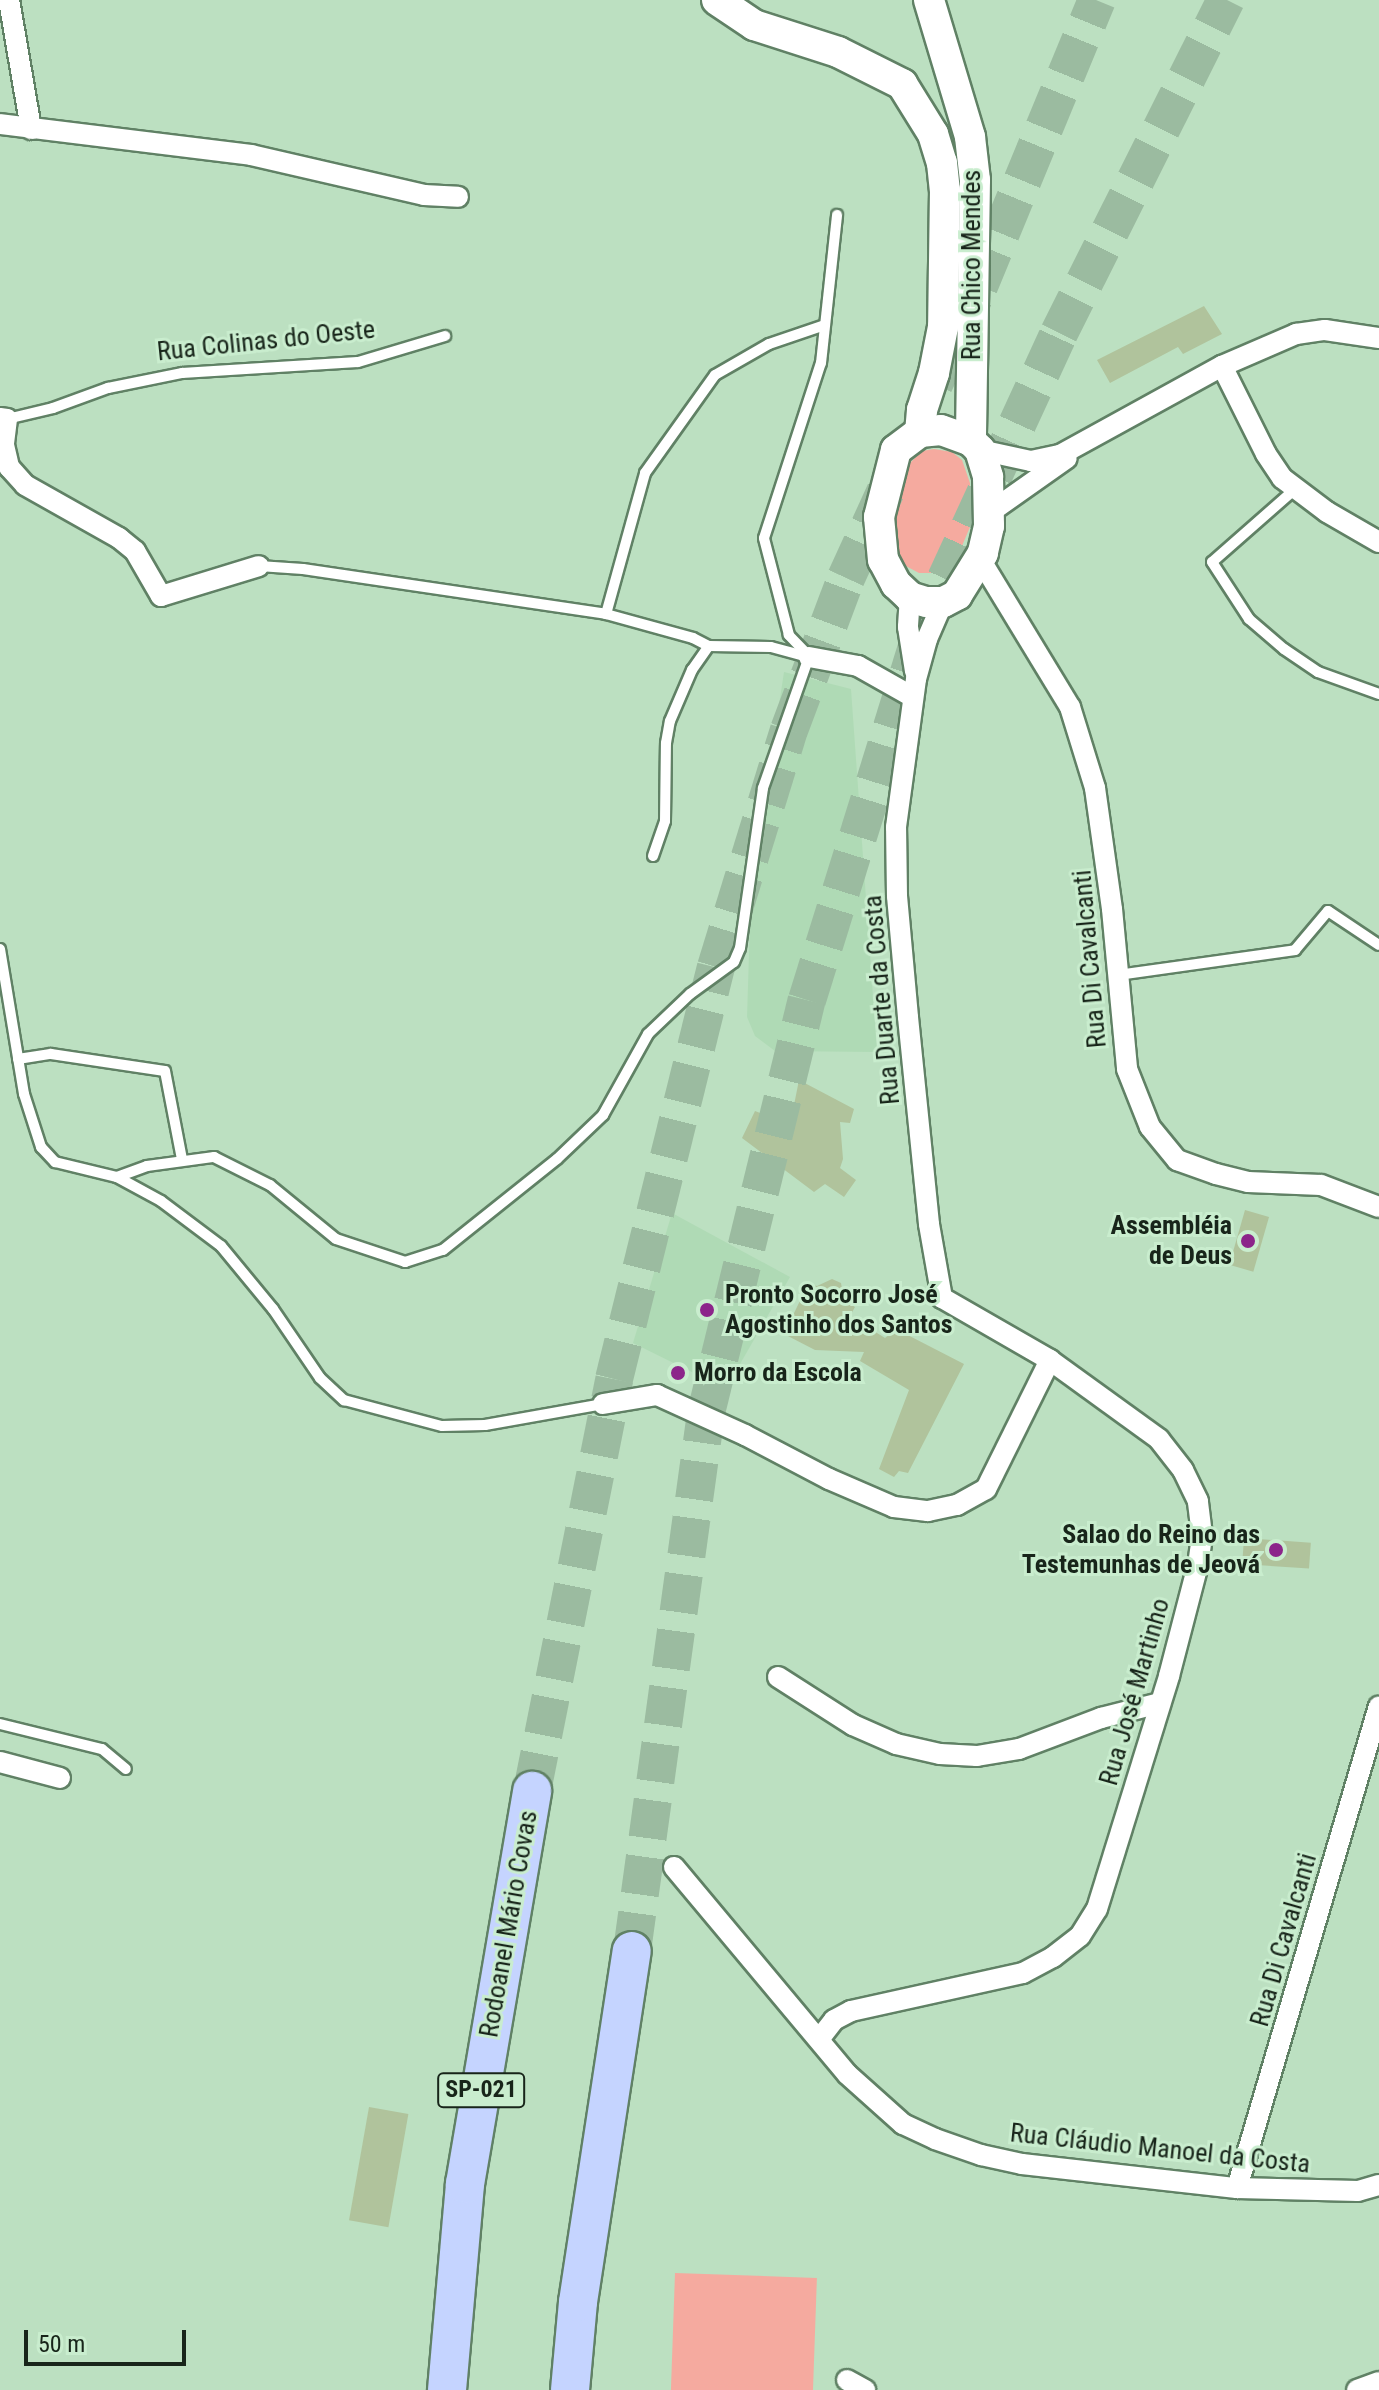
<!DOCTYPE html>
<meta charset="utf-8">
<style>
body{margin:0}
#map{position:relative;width:1379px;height:2390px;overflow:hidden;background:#bce0c1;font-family:"Roboto Condensed",sans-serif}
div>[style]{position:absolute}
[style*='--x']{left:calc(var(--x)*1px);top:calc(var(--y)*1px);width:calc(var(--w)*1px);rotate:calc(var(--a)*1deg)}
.built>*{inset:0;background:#afdab5}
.green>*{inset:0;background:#f5aa9f;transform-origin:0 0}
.building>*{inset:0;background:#b0c39c;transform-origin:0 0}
.highway-tunnel>*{height:38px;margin-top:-19px;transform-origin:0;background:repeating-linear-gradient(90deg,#9bbba0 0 38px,transparent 0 57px)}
.roads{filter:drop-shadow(2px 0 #608165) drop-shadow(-2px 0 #608165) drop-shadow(0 2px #608165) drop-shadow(0 -2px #608165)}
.lane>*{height:10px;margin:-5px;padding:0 5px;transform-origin:5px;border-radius:5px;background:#fff}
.street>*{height:20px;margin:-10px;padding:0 10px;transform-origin:10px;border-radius:10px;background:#fff}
.secondary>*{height:30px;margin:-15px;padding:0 15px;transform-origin:15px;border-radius:15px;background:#fff}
.highway>*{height:38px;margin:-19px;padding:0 19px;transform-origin:19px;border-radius:19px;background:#c5d4ff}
.dots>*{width:22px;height:22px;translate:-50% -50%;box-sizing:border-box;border:4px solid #c9edce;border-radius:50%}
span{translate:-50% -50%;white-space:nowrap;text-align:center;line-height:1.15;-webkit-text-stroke:6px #c9edce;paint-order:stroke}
.shield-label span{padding:2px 6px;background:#c9edce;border:2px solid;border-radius:6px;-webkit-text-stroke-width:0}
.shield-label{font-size:24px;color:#18251a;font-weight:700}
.street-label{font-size:26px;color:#18251a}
.poi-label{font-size:26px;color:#18251a;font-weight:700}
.right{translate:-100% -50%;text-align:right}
.left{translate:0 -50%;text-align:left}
.scale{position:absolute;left:24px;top:2330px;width:162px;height:36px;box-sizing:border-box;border:4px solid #18251a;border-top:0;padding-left:10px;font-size:24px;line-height:28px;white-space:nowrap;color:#18251a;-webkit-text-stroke:6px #c9edce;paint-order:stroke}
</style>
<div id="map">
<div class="built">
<div style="clip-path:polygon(784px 672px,851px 689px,877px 1052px,775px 1051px,755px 1036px,747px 1017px,751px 889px)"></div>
<div style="clip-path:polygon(672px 1213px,790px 1277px,732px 1378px,704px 1378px,633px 1343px)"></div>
</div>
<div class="green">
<div style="clip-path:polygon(934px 449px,952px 452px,962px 460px,970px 483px,970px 527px,959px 553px,948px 566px,938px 573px,919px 573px,904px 565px,898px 555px,894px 517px,901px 482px,910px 463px,922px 451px)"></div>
<div style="left:675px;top:2273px;width:142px;height:117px;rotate:2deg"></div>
</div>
<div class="building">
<div style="clip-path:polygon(1204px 306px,1222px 334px,1183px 354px,1178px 347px,1110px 383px,1097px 360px)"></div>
<div style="clip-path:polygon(799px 1080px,854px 1109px,850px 1123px,840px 1122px,843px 1159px,840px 1168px,856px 1180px,844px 1197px,825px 1184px,814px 1192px,742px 1138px,755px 1111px,790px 1125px)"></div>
<div style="left:1245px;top:1210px;width:25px;height:57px;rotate:16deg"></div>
<div style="clip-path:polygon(832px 1279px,841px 1283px,844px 1300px,855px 1307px,850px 1316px,885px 1338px,896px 1329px,964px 1364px,908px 1473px,899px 1471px,894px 1477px,879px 1469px,909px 1390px,860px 1361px,864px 1352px,815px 1350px,784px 1334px,808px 1284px,817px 1286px)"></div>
<div style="left:1244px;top:1538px;width:67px;height:26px;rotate:4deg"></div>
<div style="left:369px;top:2107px;width:40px;height:115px;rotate:10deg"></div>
</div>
<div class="highway-tunnel">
<div style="--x:934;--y:384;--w:108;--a:-65.3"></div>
<div style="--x:979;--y:286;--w:309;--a:-67.6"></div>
<div style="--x:532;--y:1791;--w:420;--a:-78.7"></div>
<div style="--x:614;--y:1379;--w:424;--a:-76.1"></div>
<div style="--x:716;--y:967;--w:248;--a:-72.9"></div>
<div style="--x:789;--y:730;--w:162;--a:-69.4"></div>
<div style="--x:846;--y:578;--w:99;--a:-65.5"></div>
<div style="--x:632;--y:1951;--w:543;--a:-82.17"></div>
<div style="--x:706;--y:1413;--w:425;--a:-76.3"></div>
<div style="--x:807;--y:1000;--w:387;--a:-72.7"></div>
<div style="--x:922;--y:631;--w:328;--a:-65.3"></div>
<div style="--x:1059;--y:333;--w:373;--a:-63.4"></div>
</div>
<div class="roads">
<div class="lane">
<div style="--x:7;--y:419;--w:47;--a:-13.4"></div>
<div style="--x:53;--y:408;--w:59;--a:-20"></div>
<div style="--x:108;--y:388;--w:76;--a:-11.5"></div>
<div style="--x:182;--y:373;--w:176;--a:-3.6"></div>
<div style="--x:358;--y:362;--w:91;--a:-16.6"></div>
<div style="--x:1294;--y:490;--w:109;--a:138.7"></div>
<div style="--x:1212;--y:562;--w:68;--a:57"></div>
<div style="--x:1249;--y:619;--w:46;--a:40.6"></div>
<div style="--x:1284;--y:649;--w:41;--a:34.1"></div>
<div style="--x:1318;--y:672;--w:65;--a:19.8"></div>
<div style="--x:259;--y:566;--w:44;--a:3.9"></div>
<div style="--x:303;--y:569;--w:306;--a:8.4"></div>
<div style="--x:606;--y:614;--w:90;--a:15.4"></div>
<div style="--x:693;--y:638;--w:18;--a:27"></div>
<div style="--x:709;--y:646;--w:62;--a:0.9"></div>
<div style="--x:771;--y:647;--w:39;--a:15"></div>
<div style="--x:606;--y:614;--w:146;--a:-74.5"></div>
<div style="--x:645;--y:473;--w:120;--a:-54.5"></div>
<div style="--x:715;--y:375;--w:62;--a:-29.9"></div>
<div style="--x:769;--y:344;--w:59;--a:-18.7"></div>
<div style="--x:808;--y:655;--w:28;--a:-134"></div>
<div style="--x:789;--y:635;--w:100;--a:-104.5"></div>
<div style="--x:764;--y:538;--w:184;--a:-72"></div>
<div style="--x:821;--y:363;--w:149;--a:-83.8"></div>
<div style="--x:653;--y:856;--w:37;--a:-71"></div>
<div style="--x:665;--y:821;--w:78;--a:-89.3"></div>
<div style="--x:666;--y:743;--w:22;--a:-80"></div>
<div style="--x:670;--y:721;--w:56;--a:-66.7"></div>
<div style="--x:692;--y:670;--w:29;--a:-55"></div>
<div style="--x:0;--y:949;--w:147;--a:80.6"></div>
<div style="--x:24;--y:1094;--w:56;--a:72.2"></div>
<div style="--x:41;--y:1147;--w:21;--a:47"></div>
<div style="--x:55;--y:1162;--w:64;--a:13.6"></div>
<div style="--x:117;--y:1177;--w:50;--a:28.6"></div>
<div style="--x:161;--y:1201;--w:75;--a:36.9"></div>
<div style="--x:221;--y:1246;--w:82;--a:50.5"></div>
<div style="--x:273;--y:1309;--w:83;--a:55.7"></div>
<div style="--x:320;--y:1378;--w:33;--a:43"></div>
<div style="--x:344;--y:1400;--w:101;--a:14.9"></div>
<div style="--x:442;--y:1426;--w:43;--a:-1.3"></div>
<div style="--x:485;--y:1425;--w:120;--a:-10.1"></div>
<div style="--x:1118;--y:975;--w:179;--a:-8"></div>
<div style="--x:1295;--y:950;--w:51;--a:-49.8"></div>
<div style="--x:1328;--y:911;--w:61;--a:33.7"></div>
<div style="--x:18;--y:1059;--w:33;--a:-9"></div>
<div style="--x:51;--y:1054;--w:115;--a:8.5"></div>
<div style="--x:165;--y:1071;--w:90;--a:79.1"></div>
<div style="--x:117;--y:1177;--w:32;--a:-20"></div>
<div style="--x:147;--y:1166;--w:68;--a:-7.7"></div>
<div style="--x:214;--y:1157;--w:63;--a:26.6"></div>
<div style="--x:270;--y:1185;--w:85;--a:39.3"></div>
<div style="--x:336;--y:1239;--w:73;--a:18.4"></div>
<div style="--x:405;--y:1262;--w:40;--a:-18"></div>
<div style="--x:443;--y:1250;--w:146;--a:-38.6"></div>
<div style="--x:557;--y:1159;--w:64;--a:-43.7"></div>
<div style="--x:603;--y:1115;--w:93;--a:-60.9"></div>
<div style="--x:648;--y:1034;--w:58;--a:-43.6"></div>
<div style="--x:690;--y:994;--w:54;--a:-36"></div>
<div style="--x:734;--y:962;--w:15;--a:-67"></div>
<div style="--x:740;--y:948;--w:162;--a:-81.8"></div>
<div style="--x:763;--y:788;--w:139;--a:-70.7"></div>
<div style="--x:0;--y:1724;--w:105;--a:13.8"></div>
<div style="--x:102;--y:1749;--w:31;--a:40"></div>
</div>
<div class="street">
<div style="--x:9;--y:0;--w:131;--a:80.3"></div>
<div style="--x:0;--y:124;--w:253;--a:7"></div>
<div style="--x:251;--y:155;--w:178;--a:13"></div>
<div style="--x:424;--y:195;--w:34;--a:3"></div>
<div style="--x:1222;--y:366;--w:98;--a:63.4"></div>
<div style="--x:1266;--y:454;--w:29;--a:56"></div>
<div style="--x:1282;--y:478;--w:56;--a:37.1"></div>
<div style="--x:1327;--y:512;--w:60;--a:30"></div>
<div style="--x:0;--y:418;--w:7;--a:8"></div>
<div style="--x:7;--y:419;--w:26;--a:97"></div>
<div style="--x:4;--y:445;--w:23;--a:77"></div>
<div style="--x:9;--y:467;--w:24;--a:48"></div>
<div style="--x:25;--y:485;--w:108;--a:29.4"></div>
<div style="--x:119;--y:538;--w:21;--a:39"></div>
<div style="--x:135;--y:551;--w:52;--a:60"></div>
<div style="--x:161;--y:596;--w:102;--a:-17"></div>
<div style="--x:980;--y:450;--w:52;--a:12.2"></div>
<div style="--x:1031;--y:461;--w:30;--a:-12"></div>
<div style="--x:1060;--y:455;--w:185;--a:-28.8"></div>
<div style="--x:1222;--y:366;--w:81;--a:-23.4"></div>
<div style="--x:1296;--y:334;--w:29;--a:-8"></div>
<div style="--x:1325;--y:330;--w:55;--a:8.4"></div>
<div style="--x:989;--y:513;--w:95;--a:-35.2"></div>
<div style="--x:980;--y:559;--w:173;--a:58.7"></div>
<div style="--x:1070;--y:707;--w:85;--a:72.8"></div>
<div style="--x:1095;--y:788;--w:122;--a:82"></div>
<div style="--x:1112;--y:909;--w:161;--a:84.6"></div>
<div style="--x:1127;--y:1069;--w:62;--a:68.4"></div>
<div style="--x:1150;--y:1127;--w:43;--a:50.7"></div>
<div style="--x:1177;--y:1160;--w:41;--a:19.7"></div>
<div style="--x:1216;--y:1174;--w:33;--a:14"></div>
<div style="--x:1248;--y:1182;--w:73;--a:2.4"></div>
<div style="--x:1321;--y:1185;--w:62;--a:20.8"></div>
<div style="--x:910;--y:597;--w:30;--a:94"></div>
<div style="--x:908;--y:627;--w:45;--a:81"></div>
<div style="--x:809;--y:657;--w:50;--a:10.4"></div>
<div style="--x:858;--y:666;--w:63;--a:29.4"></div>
<div style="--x:603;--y:1404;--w:55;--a:-9.5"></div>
<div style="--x:657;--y:1395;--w:97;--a:24.4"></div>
<div style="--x:745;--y:1435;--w:95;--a:27.6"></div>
<div style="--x:829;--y:1479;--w:71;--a:23.3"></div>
<div style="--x:894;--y:1507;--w:34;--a:7"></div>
<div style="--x:928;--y:1511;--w:30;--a:-12"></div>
<div style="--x:957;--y:1505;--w:33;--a:-29"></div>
<div style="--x:986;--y:1489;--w:144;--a:-63.6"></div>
<div style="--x:778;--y:1677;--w:89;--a:32.6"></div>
<div style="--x:853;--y:1725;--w:47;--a:23.8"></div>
<div style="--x:896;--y:1744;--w:45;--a:12.8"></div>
<div style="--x:940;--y:1754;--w:37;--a:3"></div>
<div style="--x:977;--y:1756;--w:43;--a:-9.5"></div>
<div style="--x:1019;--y:1749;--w:88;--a:-20.7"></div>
<div style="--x:1101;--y:1718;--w:61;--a:-14.3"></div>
<div style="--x:0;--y:1762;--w:62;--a:14.9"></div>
<div style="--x:674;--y:1867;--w:270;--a:50.1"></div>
<div style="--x:847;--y:2074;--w:75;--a:41.8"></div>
<div style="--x:903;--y:2124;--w:35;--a:25"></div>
<div style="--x:935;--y:2139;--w:49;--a:19.2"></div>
<div style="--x:981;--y:2155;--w:42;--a:12.4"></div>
<div style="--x:1022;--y:2164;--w:216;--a:6.4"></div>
<div style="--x:1237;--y:2188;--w:121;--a:1.4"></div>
<div style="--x:1358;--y:2191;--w:22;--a:-16"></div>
<div style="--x:820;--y:2038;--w:23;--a:-52"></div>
<div style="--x:834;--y:2020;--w:19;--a:-28"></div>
<div style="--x:851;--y:2011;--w:176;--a:-12.5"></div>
<div style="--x:1023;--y:1973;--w:34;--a:-28"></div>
<div style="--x:1053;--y:1957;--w:34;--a:-38"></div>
<div style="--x:1080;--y:1936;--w:32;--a:-58"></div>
<div style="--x:1097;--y:1909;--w:244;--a:-72.8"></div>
<div style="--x:1169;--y:1676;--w:115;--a:-75.4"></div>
<div style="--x:1198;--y:1565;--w:30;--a:-82"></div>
<div style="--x:1202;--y:1535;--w:34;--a:-97"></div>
<div style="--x:1198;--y:1501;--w:34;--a:-116"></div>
<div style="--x:1183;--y:1470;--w:39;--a:-128"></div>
<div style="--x:1159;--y:1439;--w:135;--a:-144.1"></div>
<div style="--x:1050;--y:1360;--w:125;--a:-150.1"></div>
<div style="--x:942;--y:1298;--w:75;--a:-100"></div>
<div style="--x:929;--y:1224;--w:208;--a:-95.8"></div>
<div style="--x:908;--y:1017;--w:121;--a:-95.2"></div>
<div style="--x:897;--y:896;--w:69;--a:-90.8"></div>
<div style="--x:896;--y:827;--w:149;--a:-82.3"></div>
<div style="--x:916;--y:679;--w:41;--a:-74.6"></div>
<div style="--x:927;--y:639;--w:40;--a:-66.6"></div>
<div style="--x:1237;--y:2188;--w:502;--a:-73.58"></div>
<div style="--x:847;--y:2380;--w:21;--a:29"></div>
<div style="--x:1357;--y:2390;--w:23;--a:-20"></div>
</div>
<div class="secondary">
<div style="--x:717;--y:0;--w:45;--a:34"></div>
<div style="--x:754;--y:25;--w:88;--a:17.8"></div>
<div style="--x:838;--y:52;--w:72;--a:26.6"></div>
<div style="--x:902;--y:84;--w:59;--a:58.2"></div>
<div style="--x:933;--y:134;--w:30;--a:73"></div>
<div style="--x:942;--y:163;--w:27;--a:84"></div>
<div style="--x:945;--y:190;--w:137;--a:90.8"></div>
<div style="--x:943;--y:327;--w:47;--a:101.1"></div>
<div style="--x:934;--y:373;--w:39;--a:108"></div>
<div style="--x:922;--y:410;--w:22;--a:95"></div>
<div style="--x:929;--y:0;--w:143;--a:73.3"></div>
<div style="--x:970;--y:137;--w:43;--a:83.4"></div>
<div style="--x:975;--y:180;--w:261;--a:90.9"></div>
<div style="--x:941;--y:430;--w:32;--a:20"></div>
<div style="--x:971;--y:441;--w:13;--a:45"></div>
<div style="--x:980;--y:450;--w:28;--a:73"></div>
<div style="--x:988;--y:477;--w:49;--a:88.8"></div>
<div style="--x:989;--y:526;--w:28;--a:103"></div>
<div style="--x:983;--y:553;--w:49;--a:121.8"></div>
<div style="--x:957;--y:595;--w:16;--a:153"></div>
<div style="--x:943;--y:602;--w:17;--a:180"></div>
<div style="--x:926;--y:602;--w:17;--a:-163"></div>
<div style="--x:910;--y:597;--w:19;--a:-137"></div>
<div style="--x:896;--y:584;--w:27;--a:-118"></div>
<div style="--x:883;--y:560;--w:43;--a:-95.3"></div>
<div style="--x:879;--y:517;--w:69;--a:-75.8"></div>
<div style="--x:896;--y:450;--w:30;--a:-37"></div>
<div style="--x:920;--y:432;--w:21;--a:-5"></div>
</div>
<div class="highway">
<div style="--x:447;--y:2390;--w:207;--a:-85"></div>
<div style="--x:465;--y:2184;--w:399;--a:-80.3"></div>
<div style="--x:570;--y:2390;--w:88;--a:-84.8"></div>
<div style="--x:578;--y:2302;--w:355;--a:-81.3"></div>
</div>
</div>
<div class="dots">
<div style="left:1248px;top:1241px;background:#8c258a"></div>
<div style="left:707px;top:1310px;background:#8c258a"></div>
<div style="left:678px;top:1373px;background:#8c258a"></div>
<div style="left:1276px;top:1550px;background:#8c258a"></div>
</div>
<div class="shield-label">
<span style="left:481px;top:2090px">SP-021</span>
</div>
<div class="street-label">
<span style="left:972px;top:265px;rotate:-90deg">Rua Chico Mendes</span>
<span style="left:266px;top:341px;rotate:-6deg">Rua Colinas do Oeste</span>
<span style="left:1090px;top:959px;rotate:-95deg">Rua Di Cavalcanti</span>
<span style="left:882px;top:1000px;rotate:-95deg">Rua Duarte da Costa</span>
<span style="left:1135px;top:1692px;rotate:-74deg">Rua José Martinho</span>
<span style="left:509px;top:1924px;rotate:-80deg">Rodoanel Mário Covas</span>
<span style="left:1284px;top:1940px;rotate:-74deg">Rua Di Cavalcanti</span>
<span style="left:1160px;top:2149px;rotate:6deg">Rua Cláudio Manoel da Costa</span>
</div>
<div class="poi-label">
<span class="right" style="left:1232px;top:1241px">Assembléia<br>de Deus</span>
<span class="left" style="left:725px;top:1310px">Pronto Socorro José<br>Agostinho dos Santos</span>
<span class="left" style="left:694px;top:1373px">Morro da Escola</span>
<span class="right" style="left:1260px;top:1550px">Salao do Reino das<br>Testemunhas de Jeová</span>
</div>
<div class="scale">50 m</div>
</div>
